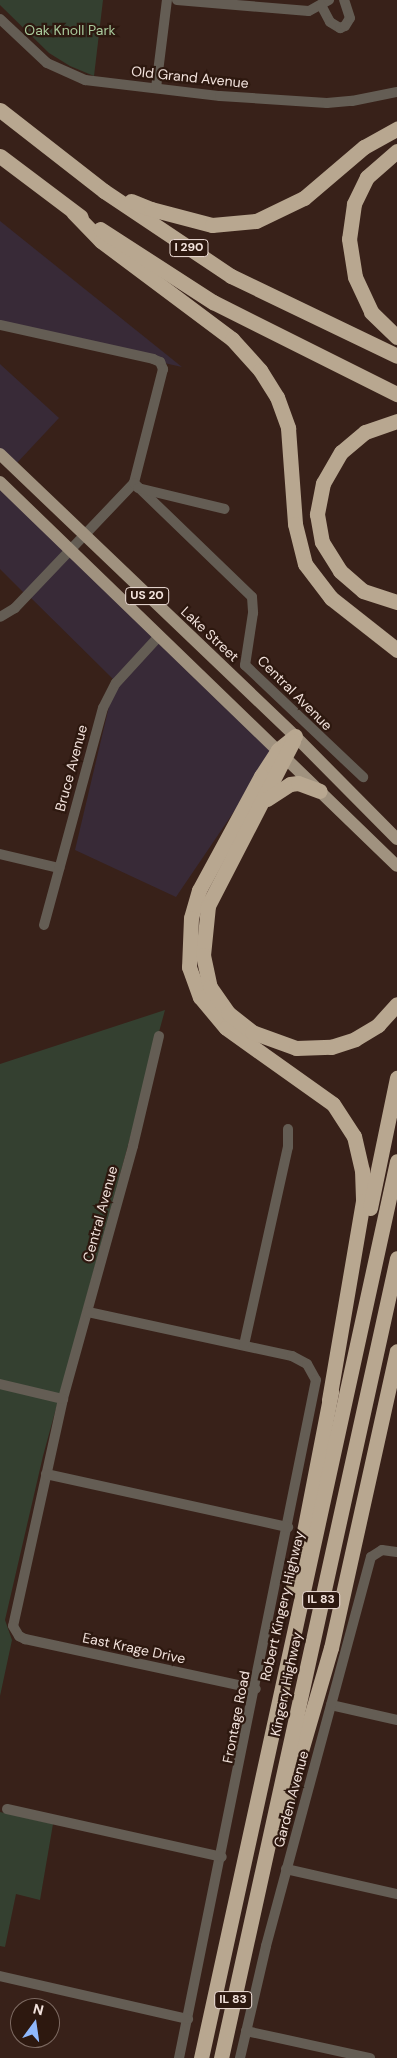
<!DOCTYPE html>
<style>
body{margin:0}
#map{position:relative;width:397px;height:2058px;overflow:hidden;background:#382119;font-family:"DM Sans",sans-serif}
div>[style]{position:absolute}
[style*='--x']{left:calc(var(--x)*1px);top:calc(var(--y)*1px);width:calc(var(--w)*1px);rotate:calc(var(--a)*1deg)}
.commercial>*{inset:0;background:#382a37}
.green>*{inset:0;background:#344030}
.street>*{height:10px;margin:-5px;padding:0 5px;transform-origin:5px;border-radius:5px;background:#645d54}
.primary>*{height:12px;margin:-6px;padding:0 6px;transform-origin:6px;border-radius:6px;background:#a0927f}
.highway>*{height:15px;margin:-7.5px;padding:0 7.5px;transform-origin:7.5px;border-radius:7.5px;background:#b8a790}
span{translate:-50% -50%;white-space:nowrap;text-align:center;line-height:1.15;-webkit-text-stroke:4.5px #2d180f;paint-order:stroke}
.shield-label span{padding:1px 4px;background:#2d180f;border:1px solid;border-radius:4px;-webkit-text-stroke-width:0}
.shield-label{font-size:12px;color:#f3e3dd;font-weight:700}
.park-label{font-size:14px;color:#a9ca9c}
.street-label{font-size:14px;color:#f3e3dd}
.north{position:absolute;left:10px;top:1998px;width:50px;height:50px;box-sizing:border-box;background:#2d180f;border:1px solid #7c6961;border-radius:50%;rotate:14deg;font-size:14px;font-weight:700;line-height:20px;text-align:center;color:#f3e3dd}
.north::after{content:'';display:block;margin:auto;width:18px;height:22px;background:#8fb8fd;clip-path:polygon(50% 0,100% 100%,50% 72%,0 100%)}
</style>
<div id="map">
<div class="commercial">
<div style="clip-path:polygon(0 221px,182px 367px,0 326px)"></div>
<div style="clip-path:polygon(0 364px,59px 418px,16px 464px,0 449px)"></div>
<div style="clip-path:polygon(0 487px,66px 551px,25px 594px,0 569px)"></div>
<div style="clip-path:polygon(69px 554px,275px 751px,176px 897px,75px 850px,115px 681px,30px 597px)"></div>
</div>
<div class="green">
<div style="clip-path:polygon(0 0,103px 0,94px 76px,70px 66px,49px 53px,0 5px)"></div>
<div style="clip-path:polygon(165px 1010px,43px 1456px,5px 1620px,12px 1640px,0 1696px,0 1064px)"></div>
<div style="clip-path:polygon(0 1812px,53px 1824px,40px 1900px,16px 1894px,5px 1947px,0 1946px)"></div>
</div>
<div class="street">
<div style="--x:177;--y:0;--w:132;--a:4.8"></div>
<div style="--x:309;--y:11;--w:23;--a:-29"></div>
<div style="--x:321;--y:5;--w:19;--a:62"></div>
<div style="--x:330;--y:22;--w:12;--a:31"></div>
<div style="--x:340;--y:28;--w:5;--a:-22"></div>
<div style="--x:345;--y:26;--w:9;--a:-58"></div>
<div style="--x:350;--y:18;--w:19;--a:-108"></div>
<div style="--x:0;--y:19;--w:64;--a:43.1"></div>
<div style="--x:47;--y:63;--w:42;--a:24.1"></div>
<div style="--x:85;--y:80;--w:136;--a:6.8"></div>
<div style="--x:220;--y:96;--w:107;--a:3.7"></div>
<div style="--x:327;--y:103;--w:25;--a:-5"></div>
<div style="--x:352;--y:101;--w:46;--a:-11.3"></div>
<div style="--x:156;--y:88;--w:89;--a:-82.9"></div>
<div style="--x:0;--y:325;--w:157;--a:12.5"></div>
<div style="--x:153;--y:359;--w:8;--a:23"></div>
<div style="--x:160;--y:362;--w:8;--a:67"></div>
<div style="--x:163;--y:369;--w:118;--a:104.3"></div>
<div style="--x:134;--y:483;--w:173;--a:133.6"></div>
<div style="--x:15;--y:608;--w:17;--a:149"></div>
<div style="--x:134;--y:483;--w:164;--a:44"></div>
<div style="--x:252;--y:597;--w:16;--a:86"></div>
<div style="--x:253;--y:613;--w:53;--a:98.7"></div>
<div style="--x:245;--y:665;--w:163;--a:43.5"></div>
<div style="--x:138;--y:488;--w:89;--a:13.6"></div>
<div style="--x:0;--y:854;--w:61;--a:13.3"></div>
<div style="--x:44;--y:925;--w:225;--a:-74.8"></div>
<div style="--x:103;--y:708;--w:28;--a:-63"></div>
<div style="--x:116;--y:683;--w:64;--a:-47.5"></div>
<div style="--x:159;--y:1036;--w:113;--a:103.3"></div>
<div style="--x:133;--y:1146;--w:263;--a:105.5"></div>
<div style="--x:63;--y:1399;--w:232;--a:102.4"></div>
<div style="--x:13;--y:1626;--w:12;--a:59"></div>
<div style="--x:19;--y:1636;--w:7;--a:27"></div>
<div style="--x:25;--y:1639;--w:236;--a:12.2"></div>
<div style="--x:88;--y:1312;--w:209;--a:12.2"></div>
<div style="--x:292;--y:1356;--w:17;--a:28"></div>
<div style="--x:307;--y:1364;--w:18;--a:61"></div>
<div style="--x:316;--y:1380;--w:692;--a:101.42"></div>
<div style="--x:244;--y:1345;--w:203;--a:-77.5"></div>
<div style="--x:288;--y:1147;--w:18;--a:-90"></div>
<div style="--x:0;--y:1384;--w:65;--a:13.4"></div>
<div style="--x:46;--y:1474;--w:248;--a:12.4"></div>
<div style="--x:331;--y:1705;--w:68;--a:12.8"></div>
<div style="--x:7;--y:1809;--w:220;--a:12.6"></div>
<div style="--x:286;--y:1869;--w:114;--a:12.7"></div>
<div style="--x:0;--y:1976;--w:193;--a:12.9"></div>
<div style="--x:246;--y:2031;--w:127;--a:12.3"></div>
<div style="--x:240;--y:2058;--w:115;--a:-76.9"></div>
<div style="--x:266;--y:1946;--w:403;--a:-74.9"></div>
<div style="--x:371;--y:1557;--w:13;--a:-32"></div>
<div style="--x:382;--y:1550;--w:15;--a:8"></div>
</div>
<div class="primary">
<div style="--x:0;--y:454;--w:408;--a:43.7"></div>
<div style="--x:295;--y:736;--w:145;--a:45.3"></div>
<div style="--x:0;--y:482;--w:552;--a:44.05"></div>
</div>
<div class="highway">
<div style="--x:0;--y:110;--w:132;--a:37.9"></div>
<div style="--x:104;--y:191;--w:153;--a:33.8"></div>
<div style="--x:231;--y:276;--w:184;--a:25.7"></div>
<div style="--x:397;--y:151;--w:40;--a:139"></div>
<div style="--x:367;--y:177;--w:30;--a:116"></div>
<div style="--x:354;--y:204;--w:35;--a:98"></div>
<div style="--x:349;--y:239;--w:38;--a:81"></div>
<div style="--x:355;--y:277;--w:38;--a:65"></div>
<div style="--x:371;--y:312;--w:36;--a:44"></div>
<div style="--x:0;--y:156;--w:101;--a:37"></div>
<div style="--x:131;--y:201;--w:22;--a:22"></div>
<div style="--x:151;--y:209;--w:63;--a:14.7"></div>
<div style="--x:212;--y:225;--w:44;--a:-5.2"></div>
<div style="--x:256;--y:221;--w:53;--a:-25.6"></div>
<div style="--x:304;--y:198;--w:79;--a:-40.4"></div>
<div style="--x:364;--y:147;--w:38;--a:-29"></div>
<div style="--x:73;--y:212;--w:40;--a:46"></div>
<div style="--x:101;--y:241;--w:164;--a:36.8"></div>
<div style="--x:232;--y:339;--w:42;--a:47.9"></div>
<div style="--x:260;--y:370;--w:32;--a:58"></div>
<div style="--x:277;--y:397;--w:33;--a:70"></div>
<div style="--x:288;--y:428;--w:96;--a:85.8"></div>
<div style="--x:295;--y:524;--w:41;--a:76"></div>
<div style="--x:305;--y:564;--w:43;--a:52.6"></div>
<div style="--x:331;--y:598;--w:84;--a:38.2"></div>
<div style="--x:100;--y:229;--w:135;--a:32.9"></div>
<div style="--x:213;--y:302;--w:206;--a:26.6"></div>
<div style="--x:397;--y:421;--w:34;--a:161"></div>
<div style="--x:365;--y:432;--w:31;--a:140"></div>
<div style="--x:341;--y:452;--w:36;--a:120"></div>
<div style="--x:323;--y:483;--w:32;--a:101"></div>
<div style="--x:317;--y:514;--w:28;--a:80"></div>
<div style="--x:322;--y:542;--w:34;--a:58"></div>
<div style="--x:340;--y:571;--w:30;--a:41"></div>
<div style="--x:363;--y:591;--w:36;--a:18"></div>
<div style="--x:295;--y:736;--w:22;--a:141"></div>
<div style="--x:278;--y:750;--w:31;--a:123"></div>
<div style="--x:261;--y:776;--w:130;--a:118.5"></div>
<div style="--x:199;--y:890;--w:29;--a:106"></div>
<div style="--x:191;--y:918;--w:49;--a:92.3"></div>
<div style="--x:189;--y:967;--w:32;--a:70"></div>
<div style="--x:200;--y:997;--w:40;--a:50"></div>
<div style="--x:226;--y:1028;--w:131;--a:35.4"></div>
<div style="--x:333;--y:1104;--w:38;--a:57"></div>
<div style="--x:354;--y:1136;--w:35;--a:77"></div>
<div style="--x:362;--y:1170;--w:31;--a:88"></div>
<div style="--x:363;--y:1201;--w:202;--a:99.7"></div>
<div style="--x:293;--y:741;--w:186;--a:117.3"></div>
<div style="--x:208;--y:906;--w:49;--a:95.8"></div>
<div style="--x:203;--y:955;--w:33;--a:78"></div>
<div style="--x:210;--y:987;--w:32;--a:55"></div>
<div style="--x:228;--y:1013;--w:31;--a:38"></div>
<div style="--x:252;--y:1032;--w:47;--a:20"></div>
<div style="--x:296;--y:1048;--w:35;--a:-2"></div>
<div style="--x:331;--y:1047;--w:25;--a:-18"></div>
<div style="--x:355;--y:1039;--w:27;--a:-31"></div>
<div style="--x:378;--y:1025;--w:28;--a:-48"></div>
<div style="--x:267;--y:799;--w:27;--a:-33"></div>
<div style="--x:290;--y:784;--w:8;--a:-7"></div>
<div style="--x:298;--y:783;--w:23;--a:20"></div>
<div style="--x:370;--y:1208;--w:133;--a:-78.3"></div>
<div style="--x:293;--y:1588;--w:200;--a:-79"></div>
<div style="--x:287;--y:1799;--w:157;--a:-73.8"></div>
<div style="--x:331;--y:1648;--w:304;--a:-77.5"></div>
<div style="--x:201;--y:2058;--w:918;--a:-77.67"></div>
<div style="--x:221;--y:2058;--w:819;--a:-77.59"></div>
</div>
<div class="shield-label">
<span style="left:189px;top:248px">I 290</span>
<span style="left:147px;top:596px">US 20</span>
<span style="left:321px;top:1600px">IL 83</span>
<span style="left:233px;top:2000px">IL 83</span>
</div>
<div class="park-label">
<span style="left:70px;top:30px">Oak Knoll Park</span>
</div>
<div class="street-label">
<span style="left:190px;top:77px;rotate:6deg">Old Grand Avenue</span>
<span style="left:210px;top:634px;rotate:43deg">Lake Street</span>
<span style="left:295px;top:693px;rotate:45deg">Central Avenue</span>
<span style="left:71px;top:768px;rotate:-75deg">Bruce Avenue</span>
<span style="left:100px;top:1214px;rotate:-75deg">Central Avenue</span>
<span style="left:282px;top:1606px;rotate:-77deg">Robert Kingery Highway</span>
<span style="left:134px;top:1648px;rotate:12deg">East Krage Drive</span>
<span style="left:286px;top:1684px;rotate:-78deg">Kingery Highway</span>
<span style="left:236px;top:1717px;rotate:-79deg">Frontage Road</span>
<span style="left:291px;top:1799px;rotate:-75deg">Garden Avenue</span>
</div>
<div class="north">N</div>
</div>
